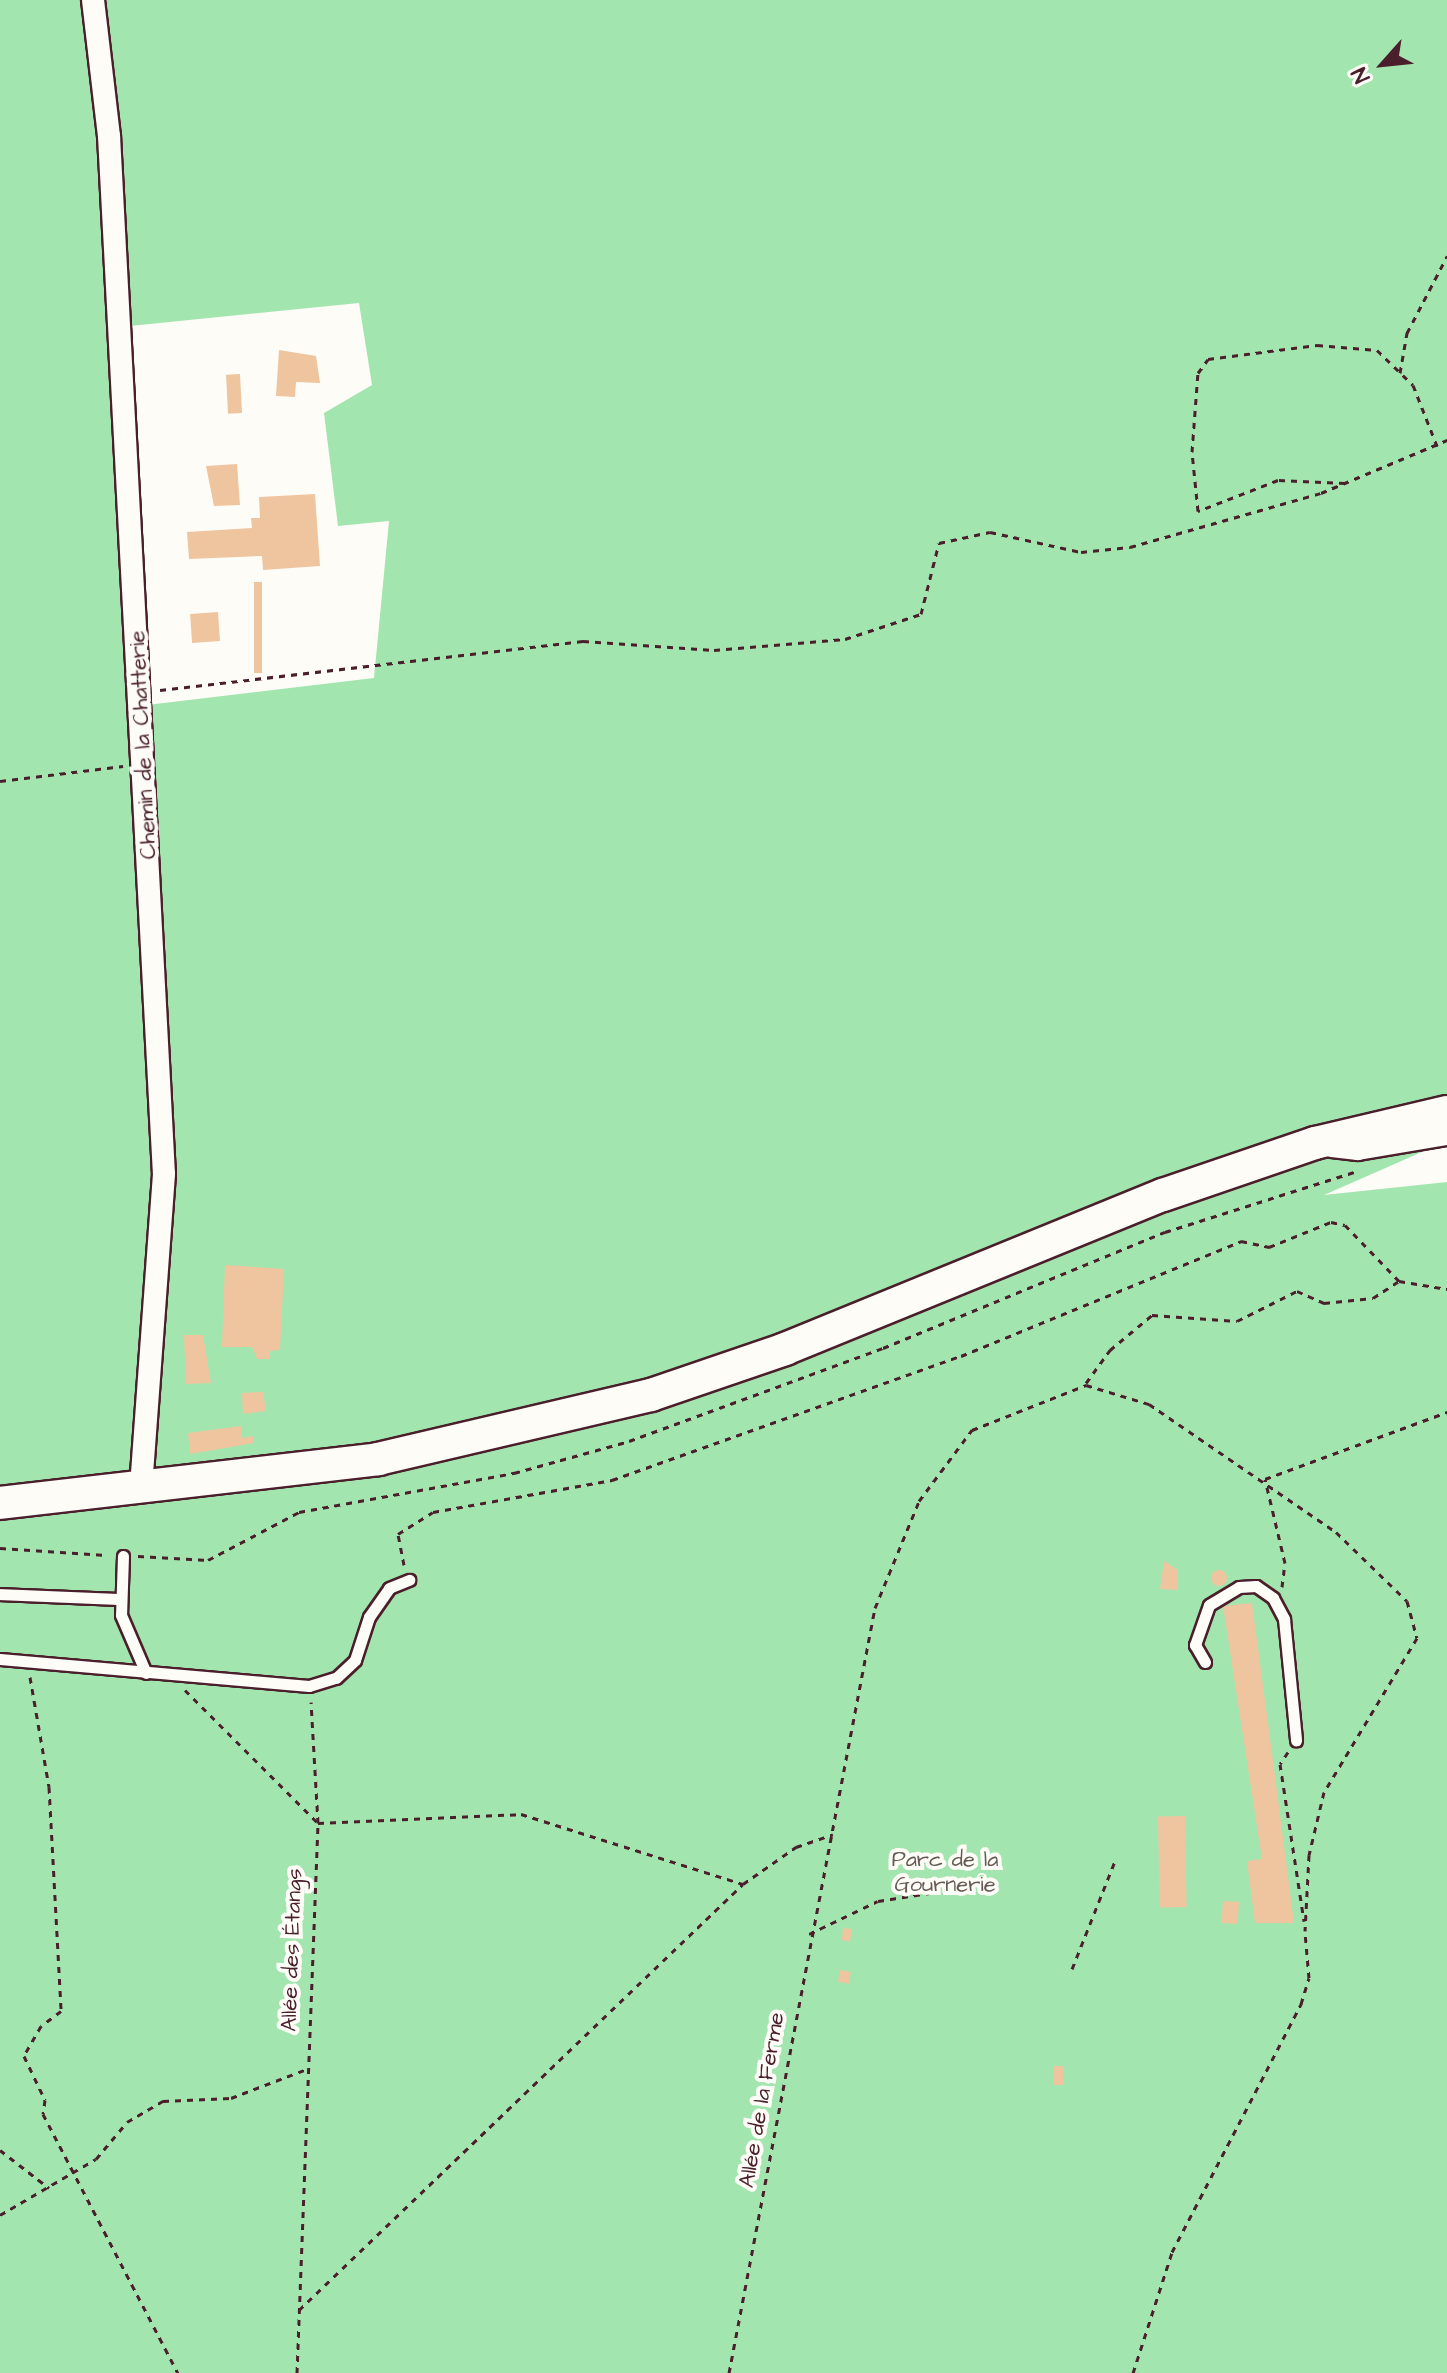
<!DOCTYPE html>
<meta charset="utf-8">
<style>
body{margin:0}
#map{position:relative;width:1447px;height:2373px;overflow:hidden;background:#fdfcf7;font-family:"Architects Daughter",sans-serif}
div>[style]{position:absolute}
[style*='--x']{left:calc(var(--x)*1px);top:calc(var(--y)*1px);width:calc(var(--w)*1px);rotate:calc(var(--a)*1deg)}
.green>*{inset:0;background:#a3e5af}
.building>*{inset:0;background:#efc59f;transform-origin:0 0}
.round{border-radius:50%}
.path>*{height:3px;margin-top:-1.5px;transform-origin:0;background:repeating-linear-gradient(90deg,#4a1f2b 0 6px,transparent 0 12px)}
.roads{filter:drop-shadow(2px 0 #4a1f2b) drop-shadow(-2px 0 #4a1f2b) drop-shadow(0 2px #4a1f2b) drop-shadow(0 -2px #4a1f2b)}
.service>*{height:11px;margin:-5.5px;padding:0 5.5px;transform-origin:5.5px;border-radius:5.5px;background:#fdfcf7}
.minor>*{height:22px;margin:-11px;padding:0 11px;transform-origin:11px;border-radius:11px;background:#fdfcf7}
.secondary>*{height:32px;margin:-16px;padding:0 16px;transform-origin:16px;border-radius:16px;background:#fdfcf7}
span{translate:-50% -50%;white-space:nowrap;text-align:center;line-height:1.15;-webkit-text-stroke:8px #fdfcf7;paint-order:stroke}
.street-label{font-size:22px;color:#4a1f2b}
.park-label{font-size:22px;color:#655a53}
.north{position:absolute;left:1343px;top:24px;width:80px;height:80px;-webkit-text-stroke:6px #fdfcf7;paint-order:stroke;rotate:243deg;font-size:22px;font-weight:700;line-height:32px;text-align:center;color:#4a1f2b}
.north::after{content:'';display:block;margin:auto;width:28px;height:36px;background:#4a1f2b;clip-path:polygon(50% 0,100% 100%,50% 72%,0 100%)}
</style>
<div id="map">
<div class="green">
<div style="clip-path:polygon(evenodd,0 0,1447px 0,1447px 1141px,1324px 1195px,1447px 1182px,1447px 2373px,0 2373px,0 0,359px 303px,372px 385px,324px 413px,338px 526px,389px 521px,374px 678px,130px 707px,110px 328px,359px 303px)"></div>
</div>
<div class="building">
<div style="clip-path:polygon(279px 350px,316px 356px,320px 383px,296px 382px,295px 397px,276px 396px)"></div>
<div style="left:240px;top:374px;width:39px;height:14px;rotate:87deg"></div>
<div style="clip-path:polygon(237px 464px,240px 505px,214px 506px,206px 466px)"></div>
<div style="clip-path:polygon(315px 494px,320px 566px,263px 570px,262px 556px,189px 559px,187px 532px,252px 528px,251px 518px,260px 518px,259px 497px)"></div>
<div style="left:254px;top:582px;width:8px;height:91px"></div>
<div style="left:218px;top:612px;width:29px;height:28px;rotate:86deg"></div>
<div style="clip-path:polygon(225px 1265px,284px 1269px,280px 1350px,270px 1351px,270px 1359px,257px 1359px,252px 1347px,222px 1347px)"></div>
<div style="clip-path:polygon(184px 1335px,203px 1335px,211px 1383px,186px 1384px)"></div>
<div style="clip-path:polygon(263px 1392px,266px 1411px,243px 1414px,242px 1393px)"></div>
<div style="clip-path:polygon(241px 1426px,242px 1438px,253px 1436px,254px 1443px,190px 1454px,188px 1433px)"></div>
<div style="clip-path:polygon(1164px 1561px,1178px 1570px,1178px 1590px,1160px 1589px)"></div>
<div class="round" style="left:1211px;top:1570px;width:16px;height:16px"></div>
<div style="clip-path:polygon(1252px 1603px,1272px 1753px,1294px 1923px,1255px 1923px,1247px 1861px,1262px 1859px,1223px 1606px)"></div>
<div style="left:1185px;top:1816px;width:91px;height:27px;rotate:89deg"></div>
<div style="left:1223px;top:1901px;width:16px;height:22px;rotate:4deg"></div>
<div style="clip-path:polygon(843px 1928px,852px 1929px,850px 1942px,842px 1940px)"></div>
<div style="left:840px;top:1970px;width:11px;height:12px;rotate:10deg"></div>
<div style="left:1054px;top:2066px;width:9px;height:19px"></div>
</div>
<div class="path">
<div style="--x:1400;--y:373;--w:41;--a:-80.1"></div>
<div style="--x:1407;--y:333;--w:87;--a:-62.5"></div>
<div style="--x:1345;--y:483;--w:67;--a:-177.4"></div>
<div style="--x:1278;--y:480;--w:86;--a:158.8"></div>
<div style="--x:1198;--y:511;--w:59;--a:-95.8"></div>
<div style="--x:1192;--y:452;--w:79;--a:-85.7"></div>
<div style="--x:1198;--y:373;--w:17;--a:-54"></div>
<div style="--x:1208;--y:359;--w:110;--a:-7.3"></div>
<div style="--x:1317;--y:345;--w:60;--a:4.8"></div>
<div style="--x:1377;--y:350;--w:50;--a:44.2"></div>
<div style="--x:1413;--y:385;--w:66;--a:68.5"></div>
<div style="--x:160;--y:690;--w:426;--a:-6.6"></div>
<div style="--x:583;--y:641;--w:131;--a:3.9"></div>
<div style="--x:714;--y:650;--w:131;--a:-4.8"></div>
<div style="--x:845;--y:639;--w:80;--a:-18.2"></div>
<div style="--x:921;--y:614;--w:73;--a:-75.8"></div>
<div style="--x:939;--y:543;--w:52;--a:-12.2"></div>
<div style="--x:990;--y:532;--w:93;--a:12.4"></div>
<div style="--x:1081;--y:552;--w:49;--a:-5.8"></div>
<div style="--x:1130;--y:547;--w:198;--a:-15.8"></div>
<div style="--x:1321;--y:493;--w:137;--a:-22.8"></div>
<div style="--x:0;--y:781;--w:124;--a:-7"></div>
<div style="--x:1086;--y:1383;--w:41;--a:-54"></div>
<div style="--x:1110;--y:1350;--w:55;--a:-39.8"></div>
<div style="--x:1152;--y:1315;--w:85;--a:4"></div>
<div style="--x:1237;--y:1321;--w:67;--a:-26.6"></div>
<div style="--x:1297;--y:1291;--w:30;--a:24"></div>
<div style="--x:1324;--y:1303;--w:49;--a:-5.8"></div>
<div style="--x:1373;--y:1298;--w:31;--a:-33"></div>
<div style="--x:0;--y:1548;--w:106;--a:3.8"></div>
<div style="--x:138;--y:1556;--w:70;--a:3.3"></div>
<div style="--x:208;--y:1560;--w:103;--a:-27.8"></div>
<div style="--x:299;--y:1512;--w:219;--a:-10.3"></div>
<div style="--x:514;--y:1473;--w:119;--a:-15.5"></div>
<div style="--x:629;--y:1441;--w:270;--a:-20.1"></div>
<div style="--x:883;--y:1348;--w:305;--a:-22.4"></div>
<div style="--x:1165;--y:1232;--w:201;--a:-17.6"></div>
<div style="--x:404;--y:1565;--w:32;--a:-101"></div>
<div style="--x:398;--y:1534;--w:41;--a:-32.2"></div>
<div style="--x:433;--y:1512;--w:182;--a:-10.1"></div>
<div style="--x:612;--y:1480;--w:370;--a:-19.6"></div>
<div style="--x:961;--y:1356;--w:303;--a:-22.3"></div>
<div style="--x:1241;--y:1241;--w:29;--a:12"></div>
<div style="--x:1269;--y:1247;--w:67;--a:-22"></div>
<div style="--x:1331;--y:1222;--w:14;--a:12"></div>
<div style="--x:1345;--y:1225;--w:78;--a:46"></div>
<div style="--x:1399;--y:1281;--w:49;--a:9.5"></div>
<div style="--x:1282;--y:1587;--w:24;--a:-83"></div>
<div style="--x:1285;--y:1563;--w:86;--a:-103.4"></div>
<div style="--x:1265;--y:1479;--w:194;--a:-20.2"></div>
<div style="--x:30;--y:1677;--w:112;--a:80.2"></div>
<div style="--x:49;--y:1787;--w:224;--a:86.9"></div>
<div style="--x:61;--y:2011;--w:25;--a:143"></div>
<div style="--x:41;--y:2026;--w:34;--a:120"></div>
<div style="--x:24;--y:2056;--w:49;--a:64.5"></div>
<div style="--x:45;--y:2100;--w:14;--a:98"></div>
<div style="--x:43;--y:2114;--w:292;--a:62.5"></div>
<div style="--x:185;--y:1690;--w:188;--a:45"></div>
<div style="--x:318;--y:1823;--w:203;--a:-2.5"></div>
<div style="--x:521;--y:1814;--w:233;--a:17.5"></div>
<div style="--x:743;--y:1884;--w:65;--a:-34.9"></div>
<div style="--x:796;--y:1847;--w:39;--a:-19"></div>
<div style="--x:1288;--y:1752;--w:14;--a:124"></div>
<div style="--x:1280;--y:1764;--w:159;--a:81.3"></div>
<div style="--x:809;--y:1934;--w:76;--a:-25.6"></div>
<div style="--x:878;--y:1901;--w:52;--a:-8.9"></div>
<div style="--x:1072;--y:1969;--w:116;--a:-68.3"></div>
<div style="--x:0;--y:2150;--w:62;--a:37.8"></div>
<div style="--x:0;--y:2215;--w:111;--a:-30.3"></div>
<div style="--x:96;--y:2159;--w:48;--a:-50"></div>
<div style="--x:127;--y:2122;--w:42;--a:-30.3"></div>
<div style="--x:163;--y:2101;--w:68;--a:-2.5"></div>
<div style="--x:231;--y:2098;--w:81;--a:-20.9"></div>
<div style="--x:299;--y:2310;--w:615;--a:-43.81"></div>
<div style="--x:297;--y:2373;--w:550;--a:-87.81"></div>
<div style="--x:318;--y:1823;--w:121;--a:-93.3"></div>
<div style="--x:729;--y:2373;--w:779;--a:-79.2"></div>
<div style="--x:875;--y:1608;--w:116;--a:-67.6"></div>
<div style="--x:919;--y:1501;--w:89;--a:-53.3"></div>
<div style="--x:972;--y:1430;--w:123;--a:-21.5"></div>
<div style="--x:1086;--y:1385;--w:66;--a:16.8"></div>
<div style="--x:1149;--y:1404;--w:227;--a:34.4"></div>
<div style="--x:1336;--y:1532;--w:99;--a:44.2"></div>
<div style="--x:1407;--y:1601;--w:38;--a:75"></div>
<div style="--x:1417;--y:1638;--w:180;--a:121.1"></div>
<div style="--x:1324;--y:1792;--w:65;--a:103.4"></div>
<div style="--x:1309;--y:1855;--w:76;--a:93"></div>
<div style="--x:1133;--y:2373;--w:127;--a:-72.1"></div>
<div style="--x:1172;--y:2252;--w:280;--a:-62.5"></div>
<div style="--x:1301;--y:2004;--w:27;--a:-73"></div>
<div style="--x:1309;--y:1978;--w:46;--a:-95"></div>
</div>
<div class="roads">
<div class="service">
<div style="--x:123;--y:1556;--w:59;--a:91.9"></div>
<div style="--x:121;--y:1615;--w:63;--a:66.7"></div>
<div style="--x:0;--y:1594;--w:119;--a:2.4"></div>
<div style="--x:0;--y:1659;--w:310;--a:5"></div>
<div style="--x:309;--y:1686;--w:28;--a:-17"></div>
<div style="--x:336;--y:1678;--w:26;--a:-43"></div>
<div style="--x:355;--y:1660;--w:45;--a:-72"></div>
<div style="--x:369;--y:1617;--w:35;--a:-55"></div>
<div style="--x:389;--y:1588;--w:22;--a:-22"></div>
<div style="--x:1205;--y:1662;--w:20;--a:-120"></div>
<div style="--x:1195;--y:1645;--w:42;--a:-70.7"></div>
<div style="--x:1209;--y:1605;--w:35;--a:-31"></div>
<div style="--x:1239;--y:1587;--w:17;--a:-3"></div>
<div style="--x:1256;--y:1586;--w:21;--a:35"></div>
<div style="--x:1273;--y:1598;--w:24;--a:62"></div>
<div style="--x:1284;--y:1619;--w:122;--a:84.3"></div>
</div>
<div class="minor">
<div style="--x:93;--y:0;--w:137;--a:83.3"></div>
<div style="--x:109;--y:136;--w:1039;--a:86.97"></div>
<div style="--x:164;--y:1174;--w:317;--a:94.2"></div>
<div style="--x:1332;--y:1146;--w:26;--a:7"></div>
<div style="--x:1358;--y:1149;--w:90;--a:-9.6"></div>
</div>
<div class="secondary">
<div style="--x:0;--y:1503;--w:381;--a:-6.6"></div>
<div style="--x:378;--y:1459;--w:280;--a:-13.2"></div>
<div style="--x:651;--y:1395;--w:142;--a:-18.9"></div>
<div style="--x:785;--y:1349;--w:408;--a:-22.2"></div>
<div style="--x:1163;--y:1195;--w:161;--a:-18.9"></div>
<div style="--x:1315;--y:1143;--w:136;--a:-13.2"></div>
</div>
</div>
<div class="street-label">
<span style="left:143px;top:745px;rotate:-93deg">Chemin de la Chatterie</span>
<span style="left:292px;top:1950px;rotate:-88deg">Allée des Étangs</span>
<span style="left:762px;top:2100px;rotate:-80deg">Allée de la Ferme</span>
</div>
<div class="park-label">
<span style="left:945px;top:1872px">Parc de la<br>Gournerie</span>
</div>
<div class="north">N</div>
</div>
